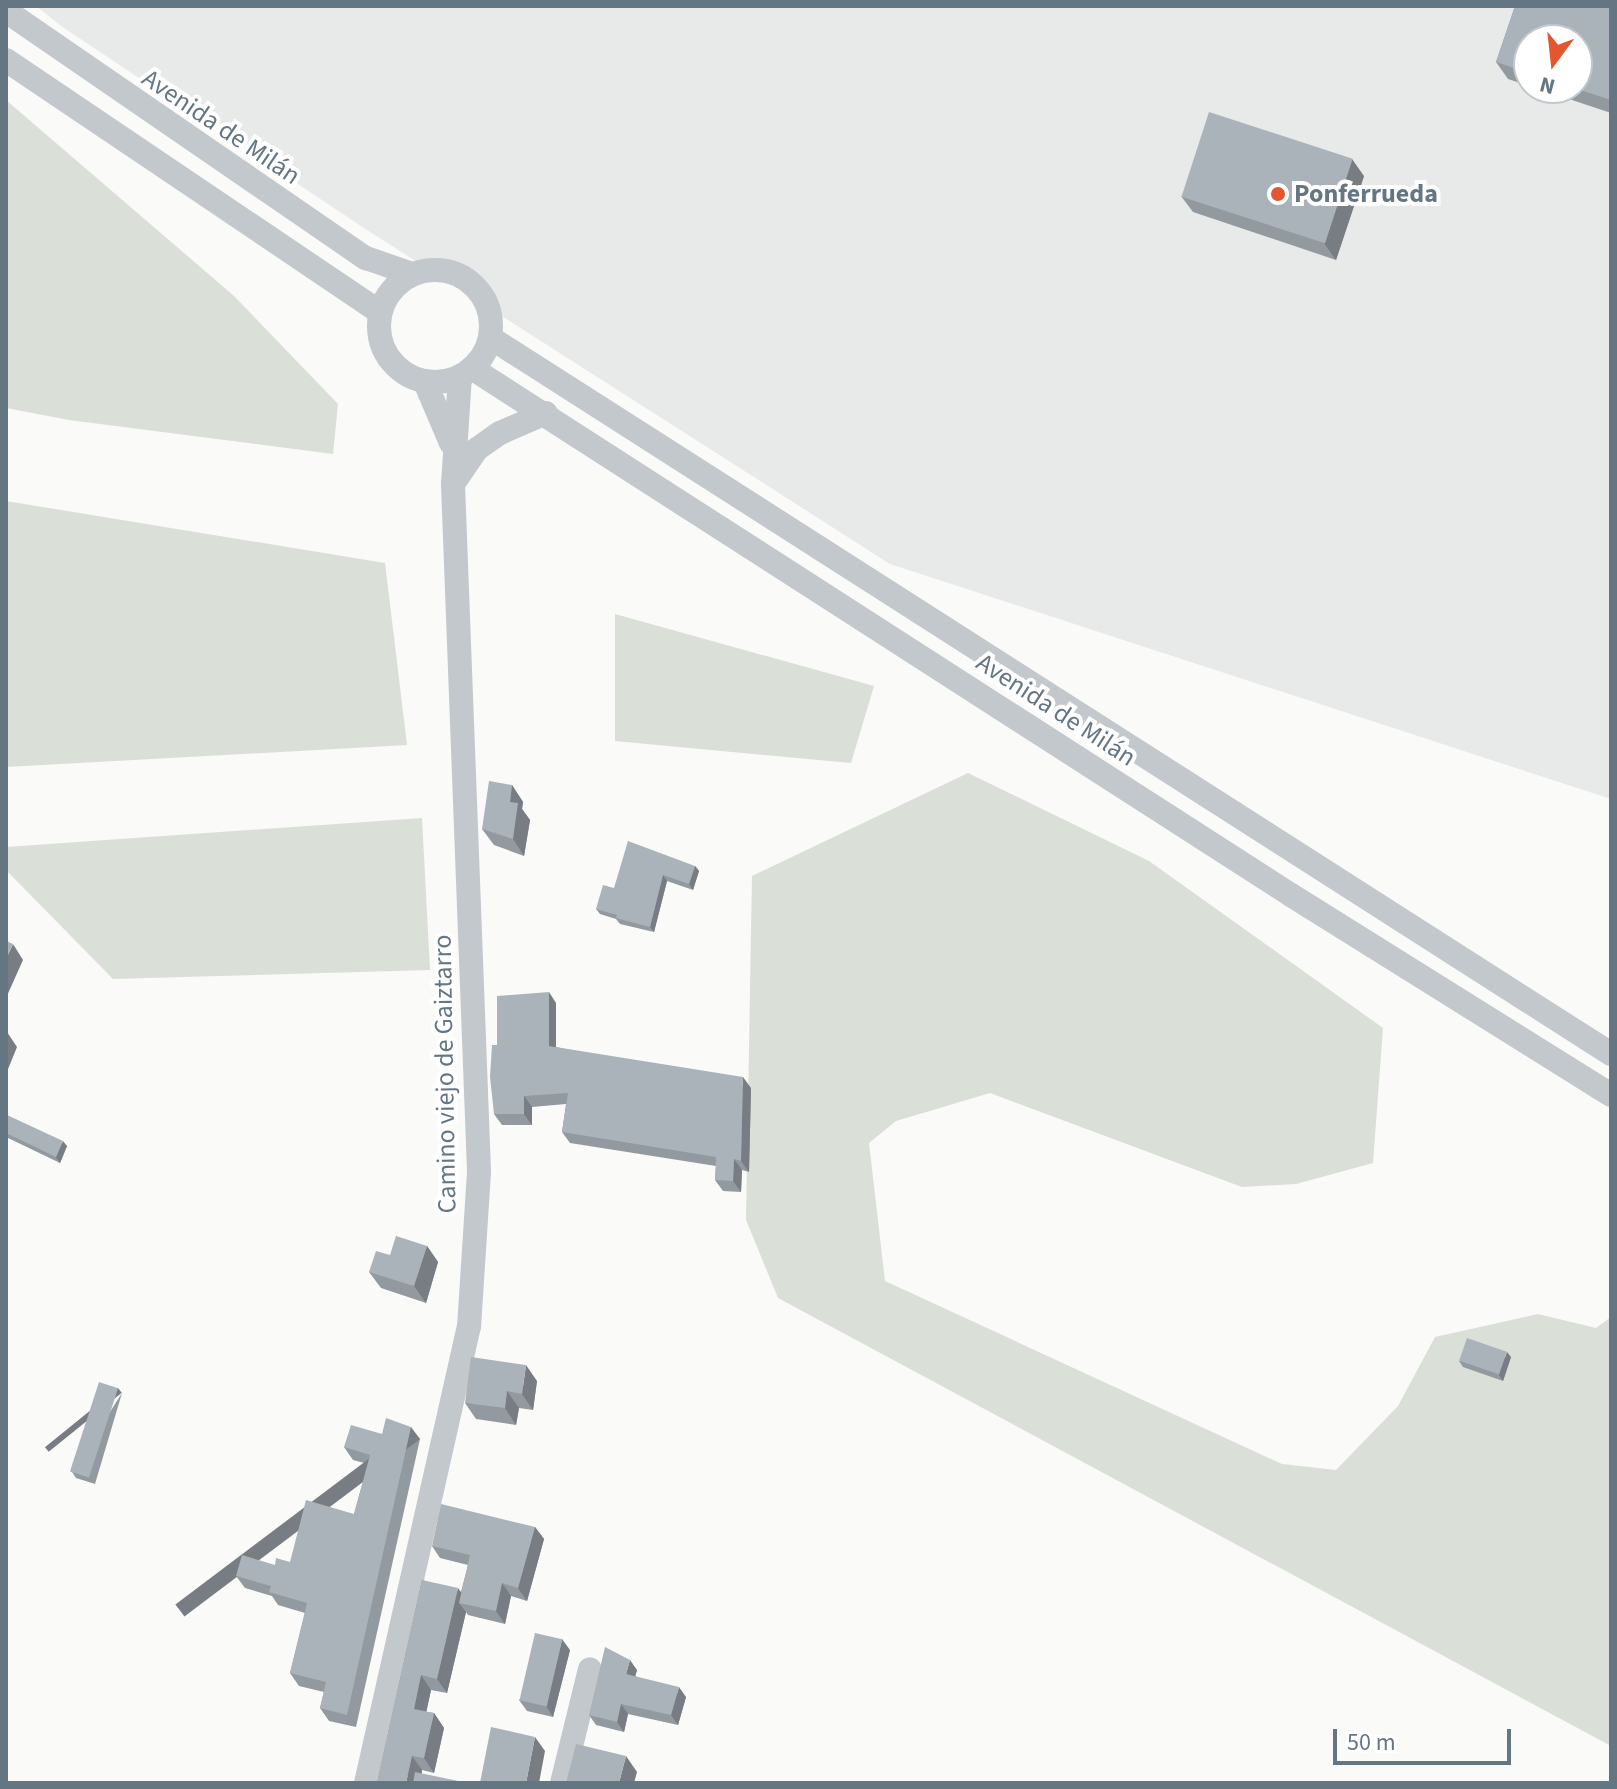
<!DOCTYPE html>
<meta charset="utf-8">
<style>
body{margin:0}
#map{position:relative;width:1617px;height:1789px;overflow:hidden;background:#fafaf8;font-family:"Source Sans 3",sans-serif}
div>[style]{position:absolute}
[style*='--x']{left:calc(var(--x)*1px);top:calc(var(--y)*1px);width:calc(var(--w)*1px);rotate:calc(var(--a)*1deg)}
.built>*{inset:0;background:#e8e9e9}
.green>*{inset:0;background:#dadfd7}
.minor>*{height:24px;margin:-12px;padding:0 12px;transform-origin:12px;border-radius:12px;background:#c3c8cc}
.minor>.ring{margin:-12px;padding:0;box-sizing:content-box;background:none;border:24px solid #c3c8cc;border-radius:50%}
.wall>*{inset:0;background:#929a9f}
.shaded-wall>*{inset:0;background:#777d82;transform-origin:0 0}
.building>*{inset:0;background:#aab3b9;transform-origin:0 0}
.dots>*{width:22px;height:22px;translate:-50% -50%;box-sizing:border-box;border:4px solid #fff;border-radius:50%}
span{translate:-50% -50%;white-space:nowrap;text-align:center;line-height:1.15;-webkit-text-stroke:8px #fff;paint-order:stroke}
.street-label{font-size:26px;color:#657683}
.poi-label{font-size:26px;color:#657683;font-weight:700}
.left{translate:0 -50%;text-align:left}
.frame{position:absolute;inset:0;border:8px solid #657683;pointer-events:none}
.north{position:absolute;left:1513px;top:24px;width:80px;height:80px;box-sizing:border-box;background:#fff;border:2px solid #c1c8cd;border-radius:50%;rotate:195deg;font-size:22px;font-weight:700;line-height:32px;text-align:center;color:#657683}
.north::after{content:'';display:block;margin:auto;width:28px;height:36px;background:#e4572e;clip-path:polygon(50% 0,100% 100%,50% 72%,0 100%)}
.scale{position:absolute;left:1333px;top:1729px;width:178px;height:36px;box-sizing:border-box;border:4px solid #657683;border-top:0;padding-left:10px;font-size:24px;line-height:28px;white-space:nowrap;color:#657683;-webkit-text-stroke:6px #fff;paint-order:stroke}
</style>
<div id="map">
<div class="built">
<div style="clip-path:polygon(evenodd,36px 6px,1611px 6px,1611px 799px,890px 564px,367px 230px,61px 26px,36px 6px,1529px 40px,1577px 40px,1577px 88px,1529px 88px,1529px 40px)"></div>
</div>
<div class="green">
<div style="clip-path:polygon(6px 100px,234px 296px,338px 404px,333px 454px,69px 420px,6px 408px)"></div>
<div style="clip-path:polygon(6px 501px,385px 563px,407px 745px,6px 767px)"></div>
<div style="clip-path:polygon(615px 614px,874px 686px,851px 763px,615px 741px)"></div>
<div style="clip-path:polygon(968px 773px,1149px 861px,1383px 1028px,1373px 1163px,1296px 1184px,1242px 1187px,990px 1093px,896px 1121px,869px 1143px,885px 1281px,1282px 1464px,1336px 1470px,1398px 1406px,1435px 1337px,1538px 1314px,1596px 1328px,1611px 1317px,1611px 1746px,778px 1298px,746px 1220px,752px 876px)"></div>
<div style="clip-path:polygon(422px 818px,430px 970px,113px 979px,6px 870px,6px 847px)"></div>
</div>
<div class="minor">
<div style="--x:6;--y:11;--w:437;--a:34.5"></div>
<div style="--x:366;--y:258;--w:49;--a:19.2"></div>
<div style="--x:6;--y:60;--w:451;--a:34"></div>
<div class="ring" style="left:379px;top:270px;width:88px;height:88px"></div>
<div style="--x:491;--y:338;--w:1329;--a:32.59"></div>
<div style="--x:473;--y:369;--w:973;--a:32.74"></div>
<div style="--x:1291;--y:895;--w:377;--a:32"></div>
<div style="--x:425;--y:382;--w:66;--a:66.9"></div>
<div style="--x:453;--y:484;--w:42;--a:-55.6"></div>
<div style="--x:477;--y:449;--w:28;--a:-35"></div>
<div style="--x:500;--y:433;--w:50;--a:-23.5"></div>
<div style="--x:366;--y:1783;--w:467;--a:-77.3"></div>
<div style="--x:469;--y:1327;--w:156;--a:-86.3"></div>
<div style="--x:479;--y:1171;--w:687;--a:-92.17"></div>
<div style="--x:453;--y:484;--w:107;--a:-86.3"></div>
<div style="--x:562;--y:1783;--w:117;--a:-76.2"></div>
</div>
<div class="wall">
<div style="clip-path:polygon(1515px 6px,1611px 6px,1611px 113px,1536px 88px,1577px 88px,1577px 40px,1529px 40px,1529px 86px,1508px 79px,1496px 62px)"></div>
<div style="clip-path:polygon(1364px 176px,1336px 260px,1193px 212px,1181px 196px)"></div>
<div style="clip-path:polygon(512px 785px,523px 802px,522px 809px,530px 820px,524px 856px,494px 845px,482px 829px)"></div>
<div style="clip-path:polygon(695px 866px,699px 871px,693px 890px,667px 881px,654px 932px,620px 924px,616px 919px,600px 914px,596px 909px,614px 888px)"></div>
<div style="clip-path:polygon(556px 1003px,556px 1047px,751px 1088px,749px 1172px,742px 1170px,741px 1192px,723px 1191px,715px 1180px,716px 1166px,570px 1143px,562px 1132px,566px 1104px,532px 1107px,532px 1125px,502px 1125px,494px 1114px,497px 1045px)"></div>
<div style="clip-path:polygon(6px 1117px,67px 1146px,60px 1163px,6px 1137px)"></div>
<div style="clip-path:polygon(427px 1246px,438px 1262px,426px 1303px,381px 1288px,369px 1272px,390px 1255px)"></div>
<div style="clip-path:polygon(1511px 1357px,1503px 1381px,1463px 1367px,1459px 1361px)"></div>
<div style="clip-path:polygon(537px 1381px,533px 1410px,519px 1408px,516px 1425px,476px 1419px,465px 1403px)"></div>
<div style="clip-path:polygon(122px 1393px,95px 1484px,76px 1478px,72px 1472px)"></div>
<div style="clip-path:polygon(382px 1434px,420px 1439px,356px 1727px,329px 1721px,320px 1708px,324px 1692px,299px 1686px,290px 1673px,305px 1613px,278px 1605px,272px 1596px,245px 1588px,236px 1576px,275px 1565px,290px 1562px,354px 1514px,368px 1464px,353px 1460px,344px 1447px)"></div>
<div style="clip-path:polygon(535px 1527px,544px 1539px,527px 1601px,511px 1596px,505px 1624px,468px 1615px,466px 1612px,447px 1693px,431px 1690px,426px 1712px,434px 1713px,444px 1728px,434px 1773px,422px 1770px,422px 1773px,377px 1783px,422px 1580px,461px 1592px,468px 1565px,440px 1558px,432px 1546px)"></div>
<div style="clip-path:polygon(570px 1650px,553px 1717px,527px 1711px,519px 1700px)"></div>
<div style="clip-path:polygon(637px 1670px,635px 1676px,686px 1697px,678px 1725px,628px 1714px,624px 1732px,596px 1725px,589px 1715px)"></div>
</div>
<div class="shaded-wall">
<div style="clip-path:polygon(1352px 159px,1364px 176px,1336px 260px,1324px 243px)"></div>
<div style="clip-path:polygon(512px 785px,523px 802px,522px 809px,530px 820px,524px 856px,513px 839px,510px 802px)"></div>
<div style="clip-path:polygon(695px 866px,699px 871px,693px 890px,689px 884px)"></div>
<div style="clip-path:polygon(663px 875px,667px 881px,654px 932px,650px 927px)"></div>
<div style="clip-path:polygon(13px 944px,23px 960px,6px 998px,6px 959px)"></div>
<div style="clip-path:polygon(549px 992px,556px 1003px,556px 1057px,549px 1046px)"></div>
<div style="clip-path:polygon(7px 1032px,17px 1047px,6px 1074px,6px 1033px)"></div>
<div style="clip-path:polygon(743px 1077px,751px 1088px,749px 1172px,741px 1161px)"></div>
<div style="clip-path:polygon(524px 1096px,532px 1107px,532px 1125px,524px 1114px)"></div>
<div style="clip-path:polygon(63px 1141px,67px 1146px,60px 1163px,56px 1157px)"></div>
<div style="clip-path:polygon(734px 1159px,742px 1170px,741px 1192px,733px 1181px)"></div>
<div style="clip-path:polygon(427px 1246px,438px 1262px,426px 1303px,414px 1286px)"></div>
<div style="clip-path:polygon(1507px 1352px,1511px 1357px,1503px 1381px,1499px 1375px)"></div>
<div style="clip-path:polygon(526px 1365px,537px 1381px,533px 1410px,522px 1394px)"></div>
<div style="left:118px;top:1388px;width:6px;height:94px;rotate:51deg"></div>
<div style="clip-path:polygon(507px 1391px,519px 1408px,516px 1425px,505px 1408px)"></div>
<div style="left:411px;top:1427px;width:15px;height:295px;rotate:53deg"></div>
<div style="clip-path:polygon(535px 1527px,544px 1539px,527px 1601px,518px 1588px)"></div>
<div style="clip-path:polygon(502px 1583px,511px 1596px,505px 1624px,496px 1611px)"></div>
<div style="clip-path:polygon(458px 1588px,468px 1602px,459px 1603px,466px 1612px,447px 1693px,437px 1679px)"></div>
<div style="clip-path:polygon(562px 1639px,570px 1650px,553px 1717px,546px 1706px)"></div>
<div style="clip-path:polygon(630px 1660px,637px 1670px,633px 1684px,626px 1674px)"></div>
<div style="clip-path:polygon(421px 1675px,431px 1690px,424px 1723px,414px 1709px)"></div>
<div style="clip-path:polygon(679px 1687px,686px 1697px,678px 1725px,671px 1715px)"></div>
<div style="clip-path:polygon(621px 1704px,628px 1714px,624px 1732px,617px 1722px)"></div>
<div style="clip-path:polygon(434px 1713px,444px 1728px,434px 1773px,424px 1758px)"></div>
<div style="clip-path:polygon(535px 1737px,545px 1751px,539px 1783px,526px 1783px)"></div>
<div style="clip-path:polygon(412px 1756px,422px 1770px,420px 1783px,406px 1783px)"></div>
<div style="clip-path:polygon(626px 1756px,637px 1772px,634px 1783px,619px 1783px)"></div>
</div>
<div class="building">
<div style="clip-path:polygon(1515px 6px,1611px 6px,1611px 100px,1574px 88px,1577px 88px,1577px 40px,1529px 40px,1529px 73px,1496px 62px)"></div>
<div style="left:1209px;top:112px;width:151px;height:89px;rotate:18deg"></div>
<div style="clip-path:polygon(489px 781px,512px 785px,510px 802px,518px 803px,513px 839px,482px 829px)"></div>
<div style="clip-path:polygon(628px 841px,695px 866px,689px 884px,663px 875px,650px 927px,616px 918px,617px 915px,596px 909px,603px 885px,614px 888px)"></div>
<div style="clip-path:polygon(6px 941px,13px 944px,6px 959px)"></div>
<div style="clip-path:polygon(549px 992px,549px 1046px,743px 1077px,741px 1161px,734px 1159px,733px 1181px,715px 1180px,716px 1157px,562px 1132px,568px 1093px,524px 1096px,524px 1114px,494px 1114px,490px 1077px,492px 1045px,497px 1045px,497px 996px)"></div>
<div style="clip-path:polygon(7px 1115px,63px 1141px,56px 1157px,6px 1133px,6px 1117px)"></div>
<div style="clip-path:polygon(396px 1236px,427px 1246px,414px 1286px,369px 1272px,376px 1251px,390px 1255px)"></div>
<div style="left:1467px;top:1338px;width:42px;height:24px;rotate:19deg"></div>
<div style="clip-path:polygon(471px 1357px,526px 1365px,522px 1394px,507px 1391px,505px 1408px,465px 1403px)"></div>
<div style="left:99px;top:1382px;width:20px;height:94px;rotate:18deg"></div>
<div style="clip-path:polygon(386px 1418px,411px 1427px,347px 1715px,320px 1708px,326px 1682px,290px 1673px,307px 1603px,269px 1592px,271px 1586px,236px 1576px,242px 1555px,275px 1565px,276px 1558px,290px 1562px,306px 1500px,354px 1514px,370px 1455px,344px 1447px,351px 1425px,382px 1434px)"></div>
<div style="clip-path:polygon(441px 1504px,535px 1527px,518px 1588px,502px 1583px,496px 1611px,459px 1603px,470px 1555px,432px 1546px)"></div>
<div style="clip-path:polygon(422px 1580px,458px 1588px,437px 1679px,421px 1675px,414px 1709px,434px 1713px,424px 1758px,412px 1756px,406px 1783px,377px 1783px)"></div>
<div style="left:535px;top:1633px;width:28px;height:69px;rotate:13deg"></div>
<div style="clip-path:polygon(605px 1647px,630px 1660px,626px 1674px,679px 1687px,671px 1715px,621px 1704px,617px 1722px,589px 1715px)"></div>
<div style="clip-path:polygon(491px 1727px,535px 1737px,526px 1783px,480px 1783px)"></div>
<div style="clip-path:polygon(576px 1744px,626px 1756px,619px 1783px,566px 1783px)"></div>
<div style="clip-path:polygon(415px 1772px,468px 1783px,413px 1783px)"></div>
</div>
<div class="dots">
<div style="left:1278px;top:194px;background:#e4572e"></div>
</div>
<div class="street-label">
<span style="left:221px;top:127px;rotate:34deg">Avenida de Milán</span>
<span style="left:1056px;top:710px;rotate:33deg">Avenida de Milán</span>
<span style="left:445px;top:1074px;rotate:-91deg">Camino viejo de Gaiztarro</span>
</div>
<div class="poi-label">
<span class="left" style="left:1294px;top:194px">Ponferrueda</span>
</div>
<div class="frame"></div>
<div class="north">N</div>
<div class="scale">50 m</div>
</div>
